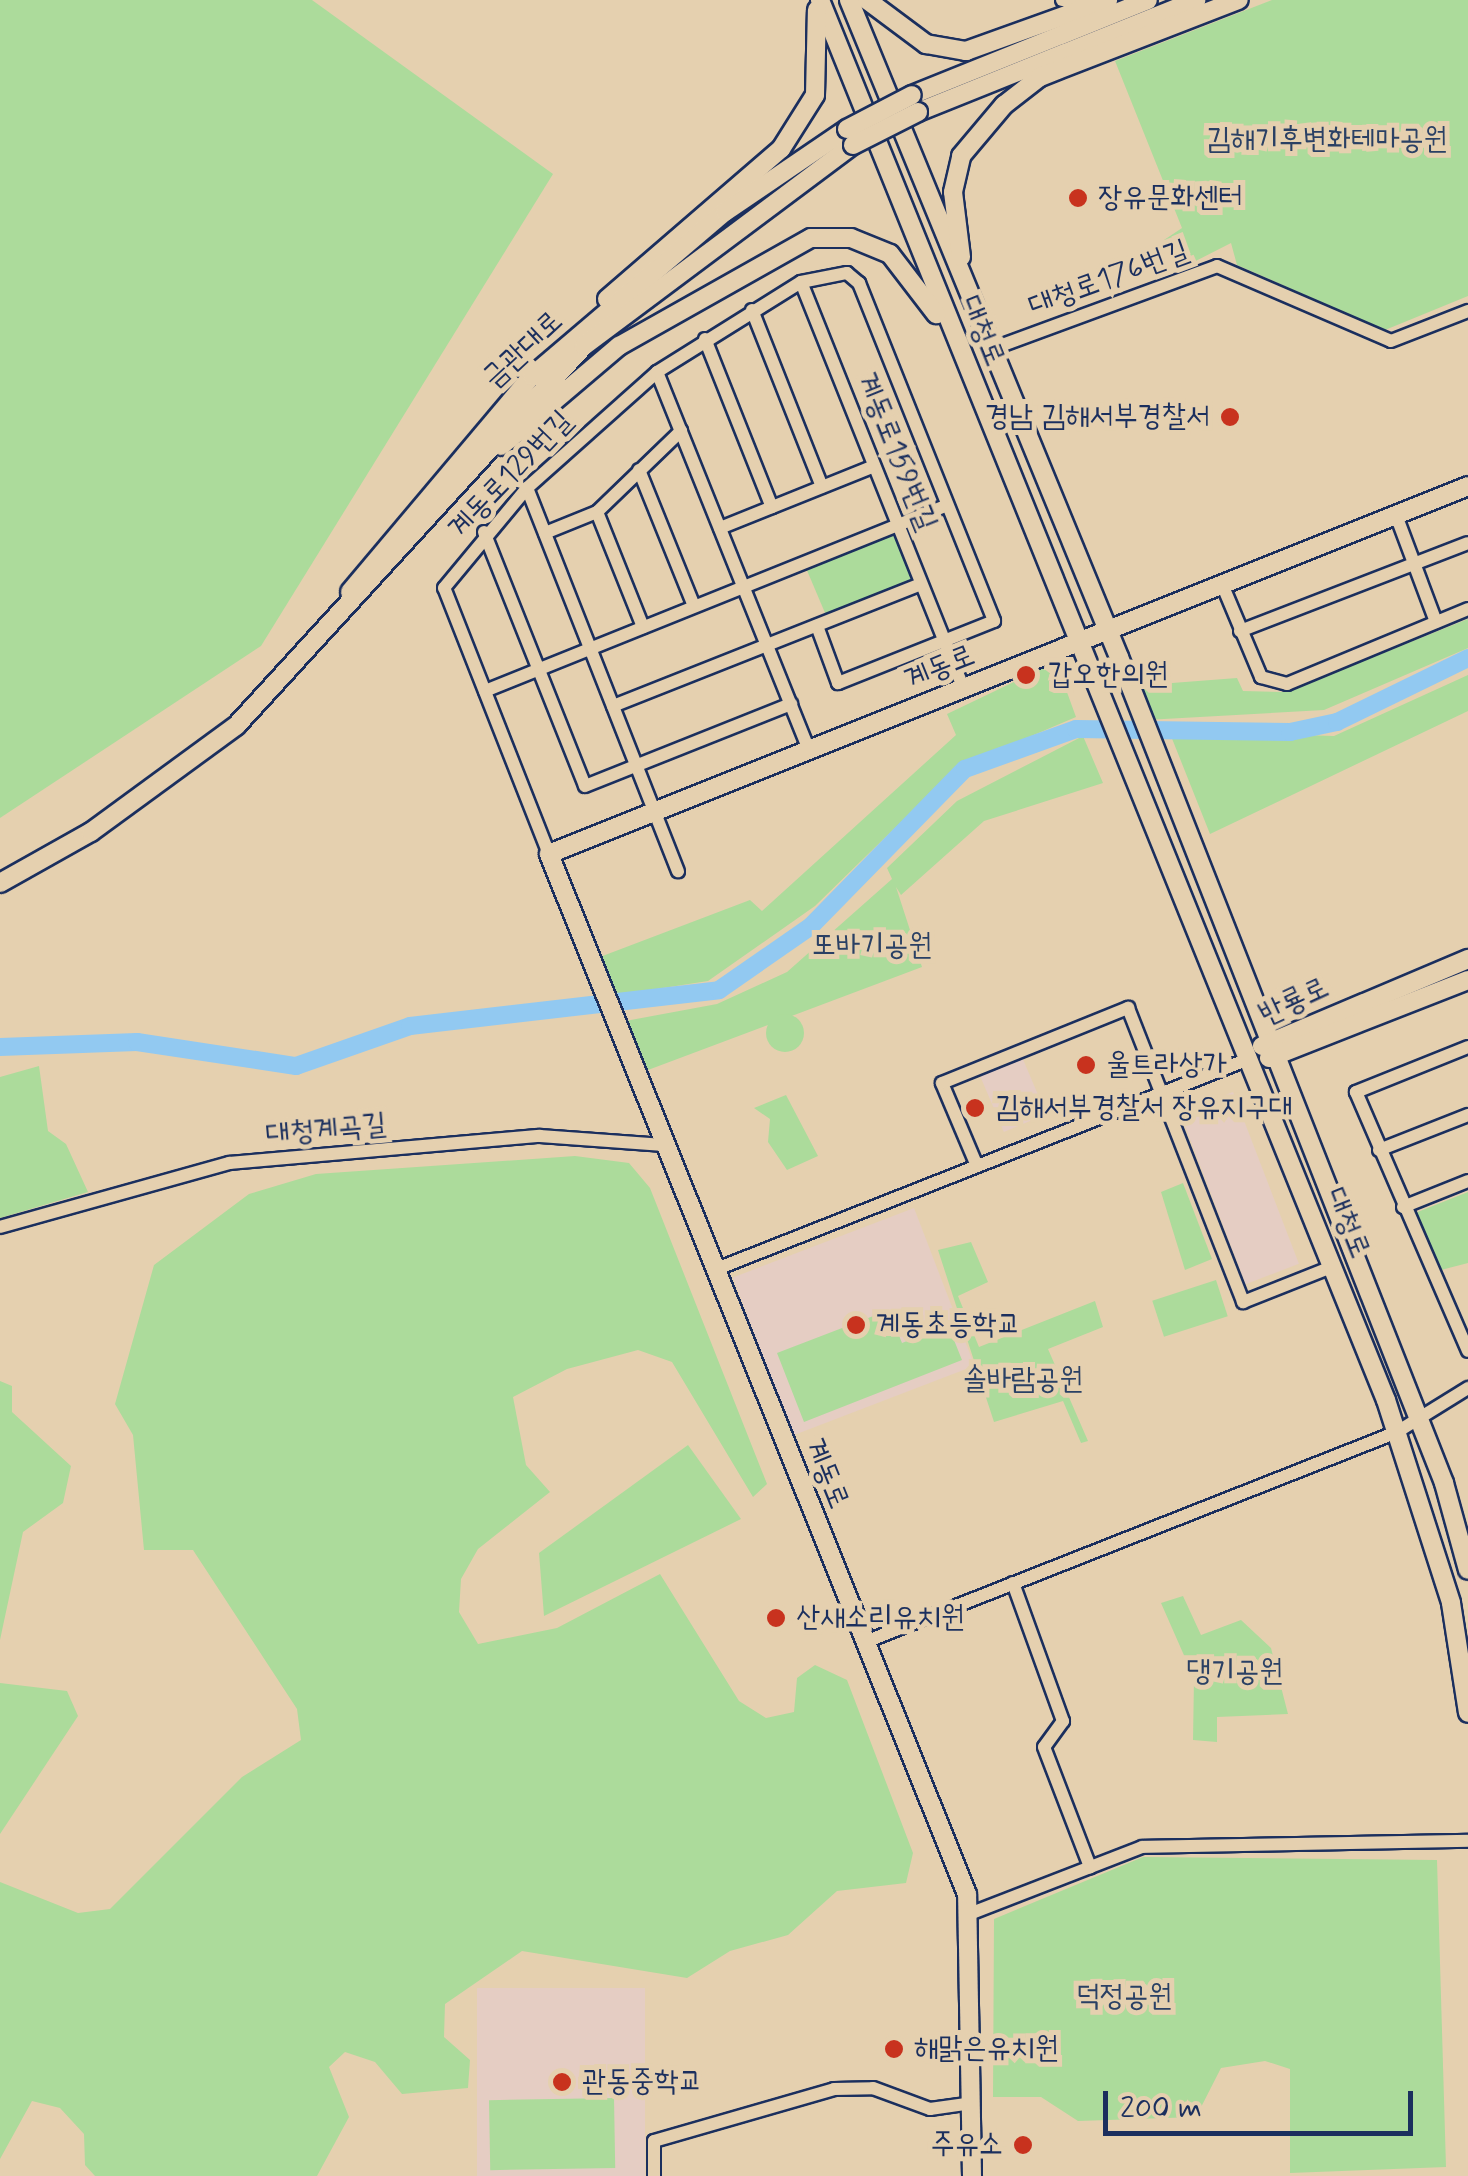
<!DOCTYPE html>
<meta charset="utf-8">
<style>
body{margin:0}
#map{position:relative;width:1468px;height:2176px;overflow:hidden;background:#e5d0af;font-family:Mynerve,"Poor Story",sans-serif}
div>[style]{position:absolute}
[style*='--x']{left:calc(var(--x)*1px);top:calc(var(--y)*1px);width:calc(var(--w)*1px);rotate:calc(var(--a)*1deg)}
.built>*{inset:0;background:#e5cdc3;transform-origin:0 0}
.green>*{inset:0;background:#acdb9b;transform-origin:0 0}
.round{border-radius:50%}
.river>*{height:18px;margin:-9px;padding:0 9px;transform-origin:9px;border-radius:9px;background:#92c9f1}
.roads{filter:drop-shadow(2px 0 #1b2f5e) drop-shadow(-2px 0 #1b2f5e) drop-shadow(0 2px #1b2f5e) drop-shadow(0 -2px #1b2f5e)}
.street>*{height:12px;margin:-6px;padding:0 6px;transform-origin:6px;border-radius:6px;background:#e5d0af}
.secondary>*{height:18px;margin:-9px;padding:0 9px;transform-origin:9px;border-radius:9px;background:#e5d0af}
.bridges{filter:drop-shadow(2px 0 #1b2f5e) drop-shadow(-2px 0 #1b2f5e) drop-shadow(0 2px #1b2f5e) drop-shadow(0 -2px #1b2f5e)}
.secondary-bridge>*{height:18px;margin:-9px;padding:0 9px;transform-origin:9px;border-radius:9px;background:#e5d0af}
.dots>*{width:28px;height:28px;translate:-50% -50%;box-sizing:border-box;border:5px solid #e5d0af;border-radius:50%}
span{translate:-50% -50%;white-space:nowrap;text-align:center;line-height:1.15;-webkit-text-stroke:10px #e5d0af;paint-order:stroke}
.park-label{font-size:30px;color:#2a4064}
.poi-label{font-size:30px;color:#1b2f5e}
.left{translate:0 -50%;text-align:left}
.right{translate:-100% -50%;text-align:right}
.street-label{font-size:30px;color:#1b2f5e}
.scale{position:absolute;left:1103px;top:2091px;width:310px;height:45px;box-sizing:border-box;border:5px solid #1b2f5e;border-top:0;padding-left:12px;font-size:30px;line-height:35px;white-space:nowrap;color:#1b2f5e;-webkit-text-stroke:8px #e5d0af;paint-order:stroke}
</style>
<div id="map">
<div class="built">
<div style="left:1022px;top:1057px;width:62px;height:46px;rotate:67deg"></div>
<div style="left:1233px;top:1092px;width:184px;height:57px;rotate:69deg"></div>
<div style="left:914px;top:1208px;width:169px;height:194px;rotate:69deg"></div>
<div style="left:477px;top:1988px;width:168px;height:188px"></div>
</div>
<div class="green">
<div style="clip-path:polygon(0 0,312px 0,553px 174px,261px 646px,0 818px)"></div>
<div style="clip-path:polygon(1272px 0,1468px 0,1468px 296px,1385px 330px,1237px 265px,1231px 243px,1178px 270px,1164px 240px,1182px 228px,1115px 61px)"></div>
<div style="left:897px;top:529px;width:57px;height:99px;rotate:67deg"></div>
<div style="clip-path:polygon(1468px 619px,1468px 648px,1324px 710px,1146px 720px,1133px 686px,1237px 678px,1243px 691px,1286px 692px)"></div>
<div style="clip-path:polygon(1043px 668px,1064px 684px,1076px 717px,956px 768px,815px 906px,708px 981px,611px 996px,592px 960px,750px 900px,762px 911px,956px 735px,947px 714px)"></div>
<div style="clip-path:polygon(1468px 675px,1468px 711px,1210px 834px,1169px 731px,1334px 736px)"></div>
<div style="clip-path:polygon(1083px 736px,1103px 783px,984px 821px,901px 895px,896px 887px,922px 967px,640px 1073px,620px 1022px,717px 1004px,787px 972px,892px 879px,887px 868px,957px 801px)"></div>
<div class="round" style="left:766px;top:1014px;width:38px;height:38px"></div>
<div style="clip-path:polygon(39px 1066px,48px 1131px,66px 1144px,88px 1192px,0 1218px,0 1077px)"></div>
<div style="clip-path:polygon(786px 1095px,818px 1156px,787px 1170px,768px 1142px,770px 1119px,754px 1108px)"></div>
<div style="clip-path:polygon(575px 1156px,629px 1163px,650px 1188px,767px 1484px,753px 1497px,672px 1362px,638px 1350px,567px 1369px,513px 1397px,526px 1465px,550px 1492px,478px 1549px,461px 1579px,459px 1612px,478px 1644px,557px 1628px,660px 1574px,739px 1701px,766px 1718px,794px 1712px,797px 1678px,815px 1665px,847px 1680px,913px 1853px,906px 1883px,837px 1891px,788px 1935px,730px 1951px,687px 1978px,522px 1951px,445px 2004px,444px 2037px,470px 2060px,468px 2088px,402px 2094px,375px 2062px,345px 2052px,329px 2067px,349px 2117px,317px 2176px,95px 2176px,85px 2165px,84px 2134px,60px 2108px,32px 2101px,0 2159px,0 1882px,78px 1913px,110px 1909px,242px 1777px,301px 1740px,297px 1709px,193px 1550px,144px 1550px,133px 1435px,115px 1404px,154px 1265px,249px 1194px,316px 1174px)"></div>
<div style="clip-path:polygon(1183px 1183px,1212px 1259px,1185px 1270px,1161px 1192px)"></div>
<div style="clip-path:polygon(1468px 1192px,1468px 1263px,1441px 1270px,1415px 1213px)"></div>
<div style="clip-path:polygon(971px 1242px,988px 1282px,958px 1296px,979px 1347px,1095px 1301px,1103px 1327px,1048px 1349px,1088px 1441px,1081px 1443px,1063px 1401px,994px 1422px,938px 1250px)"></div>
<div style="left:1216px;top:1280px;width:38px;height:67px;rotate:72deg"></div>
<div style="clip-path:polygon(889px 1310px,902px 1343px,948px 1325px,962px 1360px,804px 1422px,777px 1353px)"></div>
<div style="clip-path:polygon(0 1381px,12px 1386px,12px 1412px,71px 1466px,63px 1503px,23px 1532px,0 1640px)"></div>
<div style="clip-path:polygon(688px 1445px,741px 1519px,544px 1616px,539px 1553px)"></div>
<div style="clip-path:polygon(1183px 1596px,1201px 1635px,1241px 1620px,1271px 1648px,1288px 1714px,1217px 1717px,1217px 1742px,1193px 1740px,1194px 1678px,1161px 1603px)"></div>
<div style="clip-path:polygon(0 1683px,67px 1691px,78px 1716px,0 1834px)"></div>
<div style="clip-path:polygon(1143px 1857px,1437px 1860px,1446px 2167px,1290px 2173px,1290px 2069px,1265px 2061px,1221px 2068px,1196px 2117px,1078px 2121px,1041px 2097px,993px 2097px,994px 1919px)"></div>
<div style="left:614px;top:2098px;width:70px;height:125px;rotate:89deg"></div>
</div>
<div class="river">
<div style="--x:0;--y:1047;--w:137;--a:-2.1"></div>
<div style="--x:137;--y:1042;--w:161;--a:8.6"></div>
<div style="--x:296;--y:1066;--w:121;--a:-19.3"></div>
<div style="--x:410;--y:1026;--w:311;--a:-6.6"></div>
<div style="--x:719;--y:990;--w:112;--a:-34.8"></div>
<div style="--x:811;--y:926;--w:220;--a:-45.6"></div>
<div style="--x:965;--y:769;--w:118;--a:-19.8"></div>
<div style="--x:1076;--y:729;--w:214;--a:0.8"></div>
<div style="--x:1290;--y:732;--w:48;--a:-12"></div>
<div style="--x:1337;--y:722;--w:146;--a:-26"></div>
</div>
<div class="roads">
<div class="street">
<div style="--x:1062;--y:0;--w:17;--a:0"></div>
<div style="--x:801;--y:282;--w:437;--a:68.2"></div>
<div style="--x:752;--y:310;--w:190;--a:68.4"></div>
<div style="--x:705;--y:339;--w:181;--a:68.3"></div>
<div style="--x:989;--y:350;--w:243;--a:-20.2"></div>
<div style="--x:1217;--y:266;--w:189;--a:23.3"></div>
<div style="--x:1391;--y:341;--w:83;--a:-21.3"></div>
<div style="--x:657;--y:372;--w:407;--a:68.1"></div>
<div style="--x:639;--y:470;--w:147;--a:68"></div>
<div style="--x:527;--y:488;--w:412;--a:68.5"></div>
<div style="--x:597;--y:512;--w:124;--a:68.2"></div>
<div style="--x:1396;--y:515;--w:114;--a:69.5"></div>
<div style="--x:720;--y:528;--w:166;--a:-21.9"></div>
<div style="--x:484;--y:532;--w:273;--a:68.3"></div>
<div style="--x:585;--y:786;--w:222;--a:-21.7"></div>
<div style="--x:545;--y:533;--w:56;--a:-22"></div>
<div style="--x:597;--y:512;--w:117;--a:-44"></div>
<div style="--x:1222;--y:584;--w:101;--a:67.2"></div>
<div style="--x:1261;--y:677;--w:27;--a:15"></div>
<div style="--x:1287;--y:684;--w:196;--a:-22.5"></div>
<div style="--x:1240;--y:631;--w:244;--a:-21.1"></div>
<div style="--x:485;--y:691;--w:498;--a:-21.9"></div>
<div style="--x:613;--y:706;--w:331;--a:-21.6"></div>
<div style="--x:549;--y:854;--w:286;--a:-111.5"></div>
<div style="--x:444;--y:588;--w:130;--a:-50.3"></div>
<div style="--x:527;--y:488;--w:174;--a:-41.7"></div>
<div style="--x:657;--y:372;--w:170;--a:-32"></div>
<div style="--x:801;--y:282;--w:47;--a:-11.1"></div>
<div style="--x:847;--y:273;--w:16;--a:40"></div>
<div style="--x:859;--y:283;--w:364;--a:68.2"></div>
<div style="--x:994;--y:621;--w:168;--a:158.3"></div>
<div style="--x:838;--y:683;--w:61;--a:-110.2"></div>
<div style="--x:1468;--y:1047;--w:121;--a:158.1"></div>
<div style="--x:1356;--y:1092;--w:282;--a:66.6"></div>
<div style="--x:1379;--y:1150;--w:96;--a:-21.5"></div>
<div style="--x:977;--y:1166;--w:90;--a:-112.9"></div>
<div style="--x:942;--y:1083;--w:201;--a:-22"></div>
<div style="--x:1128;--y:1008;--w:316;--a:68.6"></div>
<div style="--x:1243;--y:1302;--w:98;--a:-21.6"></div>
<div style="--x:1403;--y:1207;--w:70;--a:-21.8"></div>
<div style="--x:0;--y:1227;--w:238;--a:-15.6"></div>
<div style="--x:229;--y:1163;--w:312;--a:-5"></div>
<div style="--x:540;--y:1136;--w:124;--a:4.2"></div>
<div style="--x:714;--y:1270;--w:577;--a:-21.54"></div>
<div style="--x:1013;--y:1583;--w:147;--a:70.1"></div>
<div style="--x:1063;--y:1721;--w:32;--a:126"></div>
<div style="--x:1044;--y:1747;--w:129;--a:69"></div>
<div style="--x:865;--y:1642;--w:572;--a:-21.54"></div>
<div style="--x:1397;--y:1432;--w:84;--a:-31.8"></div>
<div style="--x:972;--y:1913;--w:182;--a:-21.2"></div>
<div style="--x:1142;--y:1847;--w:326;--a:-1.1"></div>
<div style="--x:654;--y:2176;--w:35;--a:-90"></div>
<div style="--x:654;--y:2141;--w:187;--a:-16.1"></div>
<div style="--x:834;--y:2089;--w:39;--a:-1"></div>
<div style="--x:873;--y:2088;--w:61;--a:20.2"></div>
<div style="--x:930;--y:2109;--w:42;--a:-8.1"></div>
</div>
<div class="secondary">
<div style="--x:820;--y:0;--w:1510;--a:67.99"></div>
<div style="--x:1386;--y:1400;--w:213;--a:72.2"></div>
<div style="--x:1451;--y:1603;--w:111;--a:81.2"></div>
<div style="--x:849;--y:0;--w:710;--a:67.66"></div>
<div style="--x:1119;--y:657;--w:888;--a:68.52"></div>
<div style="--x:1444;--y:1483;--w:90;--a:74.6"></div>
<div style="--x:867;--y:0;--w:74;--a:36.7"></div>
<div style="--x:926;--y:44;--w:41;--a:9.9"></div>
<div style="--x:966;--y:51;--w:151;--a:-19.8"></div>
<div style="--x:912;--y:95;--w:254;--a:-21.9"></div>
<div style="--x:918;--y:112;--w:300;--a:-21.9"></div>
<div style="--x:961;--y:257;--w:65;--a:-97"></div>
<div style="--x:953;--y:192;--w:37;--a:-77"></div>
<div style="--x:961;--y:156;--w:67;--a:-49.9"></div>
<div style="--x:1004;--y:105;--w:46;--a:-37.9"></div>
<div style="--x:1040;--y:77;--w:213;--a:-21.2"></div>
<div style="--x:607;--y:299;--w:230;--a:-40.8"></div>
<div style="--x:781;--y:149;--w:64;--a:-57.8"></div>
<div style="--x:815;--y:95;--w:85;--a:-88.7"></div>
<div style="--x:501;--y:446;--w:155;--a:-40.3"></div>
<div style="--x:619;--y:346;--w:220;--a:-29.4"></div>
<div style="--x:811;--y:238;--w:40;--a:0"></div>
<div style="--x:851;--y:238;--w:42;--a:22.3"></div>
<div style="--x:890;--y:254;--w:76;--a:52.5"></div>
<div style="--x:350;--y:592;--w:282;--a:-49.9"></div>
<div style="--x:532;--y:376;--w:253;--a:-40.4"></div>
<div style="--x:725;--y:212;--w:148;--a:-34.2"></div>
<div style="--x:0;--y:883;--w:104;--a:-29.3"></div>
<div style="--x:91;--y:832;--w:180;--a:-36.2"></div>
<div style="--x:236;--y:726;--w:515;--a:-47.52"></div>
<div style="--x:584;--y:346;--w:336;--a:-36.8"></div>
<div style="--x:1262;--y:1046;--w:224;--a:-22.9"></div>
<div style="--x:1269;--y:1058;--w:214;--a:-21.4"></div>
<div style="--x:972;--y:2176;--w:282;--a:-91"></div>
<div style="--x:967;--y:1894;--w:1121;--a:-111.9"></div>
<div style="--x:549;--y:854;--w:990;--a:-21.82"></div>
</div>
</div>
<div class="bridges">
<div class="secondary-bridge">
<div style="--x:847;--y:129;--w:73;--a:-27.6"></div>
<div style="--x:853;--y:145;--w:73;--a:-26.9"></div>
</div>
</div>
<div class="dots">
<div style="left:1078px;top:198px;background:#c8321e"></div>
<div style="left:1230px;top:417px;background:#c8321e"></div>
<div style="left:1026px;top:675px;background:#c8321e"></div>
<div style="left:1086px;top:1065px;background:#c8321e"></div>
<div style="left:975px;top:1108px;background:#c8321e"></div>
<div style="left:856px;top:1325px;background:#c8321e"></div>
<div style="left:776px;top:1618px;background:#c8321e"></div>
<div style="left:894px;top:2049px;background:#c8321e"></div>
<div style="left:562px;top:2082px;background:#c8321e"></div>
<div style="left:1023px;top:2145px;background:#c8321e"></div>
</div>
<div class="park-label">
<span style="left:1327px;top:140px">김해기후변화테마공원</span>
<span style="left:872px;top:946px">또바기공원</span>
<span style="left:1023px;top:1380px">솔바람공원</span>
<span style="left:1235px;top:1672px">댕기공원</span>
<span style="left:1124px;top:1997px">덕정공원</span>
</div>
<div class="poi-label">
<span class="left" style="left:1098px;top:198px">장유문화센터</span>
<span class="right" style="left:1210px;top:417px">경남 김해서부경찰서</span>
<span class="left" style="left:1048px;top:675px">갑오한의원</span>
<span class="left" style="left:1106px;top:1065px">울트라상가</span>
<span class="left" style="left:995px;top:1108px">김해서부경찰서 장유지구대</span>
<span class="left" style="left:876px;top:1325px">계동초등학교</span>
<span class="left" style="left:796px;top:1618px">산새소리유치원</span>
<span class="left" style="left:914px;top:2049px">해맑은유치원</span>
<span class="left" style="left:582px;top:2082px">관동중학교</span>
<span class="right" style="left:1003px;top:2145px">주유소</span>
</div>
<div class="street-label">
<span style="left:1109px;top:279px;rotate:-20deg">대청로176번길</span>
<span style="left:982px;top:331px;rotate:68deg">대청로</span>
<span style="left:523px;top:350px;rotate:-43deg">금관대로</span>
<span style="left:896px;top:452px;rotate:68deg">계동로159번길</span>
<span style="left:511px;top:475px;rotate:-46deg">계동로129번길</span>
<span style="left:940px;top:668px;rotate:-22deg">계동로</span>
<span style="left:1294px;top:1002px;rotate:-25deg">반룡로</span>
<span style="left:326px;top:1130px;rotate:-5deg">대청계곡길</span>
<span style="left:1347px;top:1223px;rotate:68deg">대청로</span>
<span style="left:826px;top:1474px;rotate:68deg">계동로</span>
</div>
<div class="scale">200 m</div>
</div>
